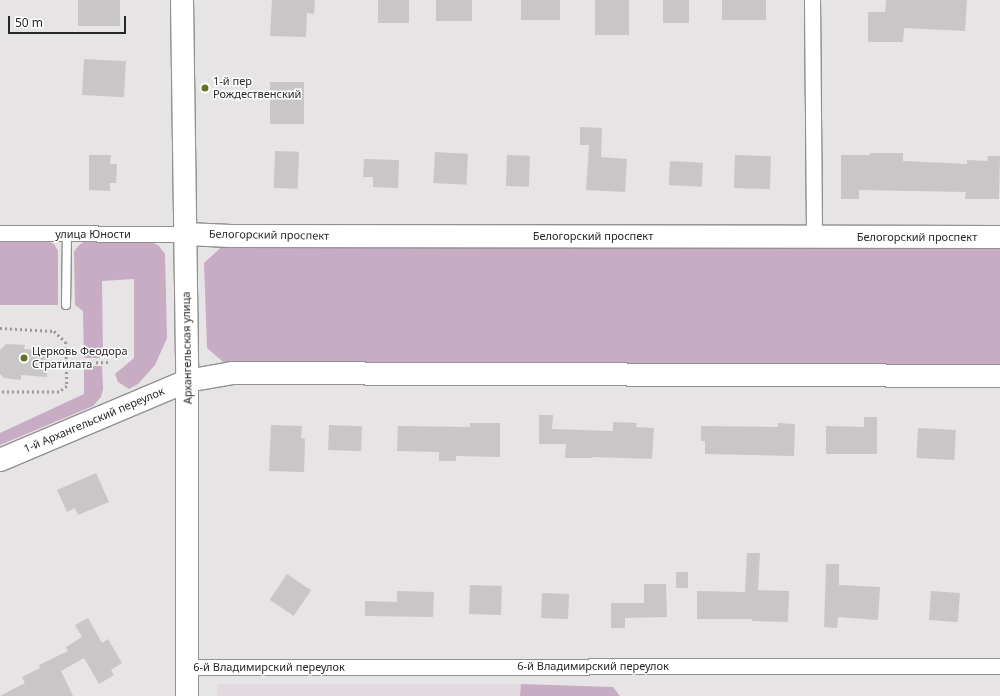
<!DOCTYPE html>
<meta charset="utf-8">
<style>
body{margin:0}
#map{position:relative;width:1000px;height:696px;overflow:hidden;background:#e7e4e6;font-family:"Noto Sans",sans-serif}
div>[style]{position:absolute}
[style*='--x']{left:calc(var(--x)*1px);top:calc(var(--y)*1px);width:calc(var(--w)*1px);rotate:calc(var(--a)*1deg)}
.built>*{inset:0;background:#e2d9e1;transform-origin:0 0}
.green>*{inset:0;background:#c8acc3}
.building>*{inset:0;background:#c9c6c8;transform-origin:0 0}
.path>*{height:2.5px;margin-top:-1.25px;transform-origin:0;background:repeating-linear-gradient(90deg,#999799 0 2px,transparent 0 5px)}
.roads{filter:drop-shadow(1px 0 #929092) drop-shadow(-1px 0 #929092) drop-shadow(0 1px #929092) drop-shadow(0 -1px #929092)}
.lane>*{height:8px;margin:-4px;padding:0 4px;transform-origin:4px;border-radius:4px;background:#fff}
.street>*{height:15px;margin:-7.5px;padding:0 7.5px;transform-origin:7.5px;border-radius:7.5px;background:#fff}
.secondary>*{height:22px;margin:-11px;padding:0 11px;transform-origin:11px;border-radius:11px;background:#fff}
.dots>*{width:11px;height:11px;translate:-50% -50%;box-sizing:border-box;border:2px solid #fff;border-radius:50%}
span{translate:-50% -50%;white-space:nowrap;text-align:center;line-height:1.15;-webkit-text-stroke:3px #fff;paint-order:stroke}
.poi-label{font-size:11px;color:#282728}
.left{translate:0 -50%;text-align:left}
.street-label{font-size:11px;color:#282728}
.scale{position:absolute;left:8px;top:16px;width:118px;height:18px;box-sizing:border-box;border:2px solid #282728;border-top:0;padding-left:5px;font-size:12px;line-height:14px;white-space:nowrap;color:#282728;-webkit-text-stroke:3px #fff;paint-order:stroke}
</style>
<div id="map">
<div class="built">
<div style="left:217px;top:684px;width:304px;height:12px"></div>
</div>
<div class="green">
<div style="clip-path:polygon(46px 240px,54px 244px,58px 251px,58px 305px,0 305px,0 241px)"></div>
<div style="clip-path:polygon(86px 240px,151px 241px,159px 246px,165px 254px,167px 338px,155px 365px,138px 384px,129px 389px,118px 382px,115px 374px,134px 358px,134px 279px,102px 281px,103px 358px,84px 358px,83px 311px,75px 305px,74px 252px,78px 246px)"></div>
<div style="clip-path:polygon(226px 243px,1000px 246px,1000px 370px,228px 366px,207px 348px,204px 263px)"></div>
<div style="clip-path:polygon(84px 366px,102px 366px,103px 389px,101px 397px,93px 406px,0 445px,0 433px,84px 394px)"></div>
<div style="clip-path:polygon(521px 684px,613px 687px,620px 696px,520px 696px)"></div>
</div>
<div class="building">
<div style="left:78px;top:0;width:42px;height:26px"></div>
<div style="clip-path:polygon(272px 0,315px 0,314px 14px,307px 13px,306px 37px,270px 36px)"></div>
<div style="left:378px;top:0;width:31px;height:23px"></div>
<div style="left:436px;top:0;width:36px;height:21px"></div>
<div style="left:521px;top:0;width:39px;height:20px"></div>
<div style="left:595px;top:0;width:34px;height:35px"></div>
<div style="left:663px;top:0;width:26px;height:23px"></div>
<div style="left:722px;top:0;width:44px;height:20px"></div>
<div style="clip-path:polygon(886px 0,967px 0,965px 31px,904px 28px,903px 42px,868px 42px,868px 12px,885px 12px)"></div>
<div style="left:84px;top:59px;width:42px;height:36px;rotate:3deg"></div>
<div style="left:270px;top:82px;width:34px;height:42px"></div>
<div style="clip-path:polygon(580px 127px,602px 128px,601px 157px,627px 159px,625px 192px,586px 190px,589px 145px,580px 145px)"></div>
<div style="left:275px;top:151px;width:24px;height:37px;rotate:2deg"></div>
<div style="left:435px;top:152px;width:33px;height:31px;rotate:3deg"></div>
<div style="clip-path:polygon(870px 153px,903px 153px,903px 161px,967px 164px,967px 160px,987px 161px,988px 156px,1000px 156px,999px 199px,965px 199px,966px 192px,859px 190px,859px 199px,841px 199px,841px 155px,870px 155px)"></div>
<div style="clip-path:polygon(89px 155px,111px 155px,110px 164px,117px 164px,116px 183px,110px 183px,110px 191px,89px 190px)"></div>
<div style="left:507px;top:155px;width:23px;height:31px;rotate:2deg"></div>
<div style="left:735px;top:155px;width:36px;height:33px;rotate:2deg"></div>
<div style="clip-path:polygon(364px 159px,399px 160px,398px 188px,373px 187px,373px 177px,363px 177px)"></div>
<div style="left:670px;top:161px;width:33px;height:24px;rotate:3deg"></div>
<div style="clip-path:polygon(6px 344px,25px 345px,24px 349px,49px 351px,47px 377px,21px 375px,21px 380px,4px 378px,0 374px,0 350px)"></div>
<div style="clip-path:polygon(539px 415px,553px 415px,552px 429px,613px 431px,613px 422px,637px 423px,636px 427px,654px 428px,652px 459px,592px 457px,592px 458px,565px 458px,566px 444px,539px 444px)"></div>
<div style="clip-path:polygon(864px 417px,877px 417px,877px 454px,826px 454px,826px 426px,864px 427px)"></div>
<div style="clip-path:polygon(470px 423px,500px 423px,500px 457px,456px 456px,456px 461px,439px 461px,439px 452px,397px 451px,398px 426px,470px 427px)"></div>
<div style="clip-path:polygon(778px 423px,795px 424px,794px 456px,705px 454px,705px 441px,701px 441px,701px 426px,778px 427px)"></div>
<div style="clip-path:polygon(271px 425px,302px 426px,301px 438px,305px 439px,304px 472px,269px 471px)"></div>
<div style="left:329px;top:425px;width:33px;height:25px;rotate:2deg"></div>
<div style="left:918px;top:428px;width:38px;height:30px;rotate:3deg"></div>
<div style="clip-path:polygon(96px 473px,109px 502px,78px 515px,75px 508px,67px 512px,57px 490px)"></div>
<div style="clip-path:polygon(747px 553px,760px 553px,758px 590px,789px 591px,788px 622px,752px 621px,752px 619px,697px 619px,697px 591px,745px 592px)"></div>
<div style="clip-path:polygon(826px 564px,839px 564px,839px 585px,880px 587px,878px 620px,838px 617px,837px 628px,824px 627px)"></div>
<div style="left:676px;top:572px;width:12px;height:16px"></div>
<div style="left:287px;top:574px;width:29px;height:31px;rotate:34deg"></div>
<div style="clip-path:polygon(644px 584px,666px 584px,667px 617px,625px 618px,625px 628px,611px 628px,611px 603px,644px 603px)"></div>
<div style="left:470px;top:585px;width:32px;height:29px;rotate:2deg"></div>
<div style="clip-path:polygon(397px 591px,434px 592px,433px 617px,365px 616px,365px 601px,397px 602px)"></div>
<div style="left:931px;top:591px;width:29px;height:29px;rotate:4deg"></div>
<div style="left:542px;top:593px;width:27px;height:25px;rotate:2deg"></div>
<div style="clip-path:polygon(88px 618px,102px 643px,108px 639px,122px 663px,111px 670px,114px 675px,99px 684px,84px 658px,61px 671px,73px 696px,0 696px,25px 683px,22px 677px,40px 668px,39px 665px,68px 651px,66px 647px,82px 637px,75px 625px)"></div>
</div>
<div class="path">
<div style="--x:0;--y:328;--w:54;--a:3.2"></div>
<div style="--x:54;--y:331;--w:16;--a:43"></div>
<div style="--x:66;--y:342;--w:44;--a:88.7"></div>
<div style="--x:67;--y:386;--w:10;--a:143"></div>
<div style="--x:59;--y:392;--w:59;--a:180"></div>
<div style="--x:66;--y:363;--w:45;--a:-1.3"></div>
</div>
<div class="roads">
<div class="lane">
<div style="--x:66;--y:305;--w:71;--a:-89.2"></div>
</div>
<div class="street">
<div style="--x:812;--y:0;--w:236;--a:89.5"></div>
<div style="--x:0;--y:233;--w:185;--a:0.3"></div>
<div style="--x:187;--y:667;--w:813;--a:-0.07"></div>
</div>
<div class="secondary">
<div style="--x:182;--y:0;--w:381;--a:89.2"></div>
<div style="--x:187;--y:381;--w:315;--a:90"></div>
<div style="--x:185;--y:234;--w:46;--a:2.5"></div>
<div style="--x:231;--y:236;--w:769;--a:0.07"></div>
<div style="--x:0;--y:460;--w:203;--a:-22.9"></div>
<div style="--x:187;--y:381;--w:47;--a:-9.9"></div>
<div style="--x:233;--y:373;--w:767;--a:0.22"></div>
</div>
</div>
<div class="dots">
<div style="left:205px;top:88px;background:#627525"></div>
<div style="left:24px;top:358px;background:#627525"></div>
</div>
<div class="poi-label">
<span class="left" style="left:213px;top:88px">1-й пер<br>Рождественский</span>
<span class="left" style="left:32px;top:358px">Церковь Феодора<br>Стратилата</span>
</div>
<div class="street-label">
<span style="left:93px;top:234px">улица Юности</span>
<span style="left:269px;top:235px;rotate:1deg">Белогорский проспект</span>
<span style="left:593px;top:236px">Белогорский проспект</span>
<span style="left:917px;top:237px">Белогорский проспект</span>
<span style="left:187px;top:348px;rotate:-91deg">Архангельская улица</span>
<span style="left:94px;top:420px;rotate:-23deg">1-й Архангельский переулок</span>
<span style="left:593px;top:666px">6-й Владимирский переулок</span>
<span style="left:269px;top:667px">6-й Владимирский переулок</span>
</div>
<div class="scale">50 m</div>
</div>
